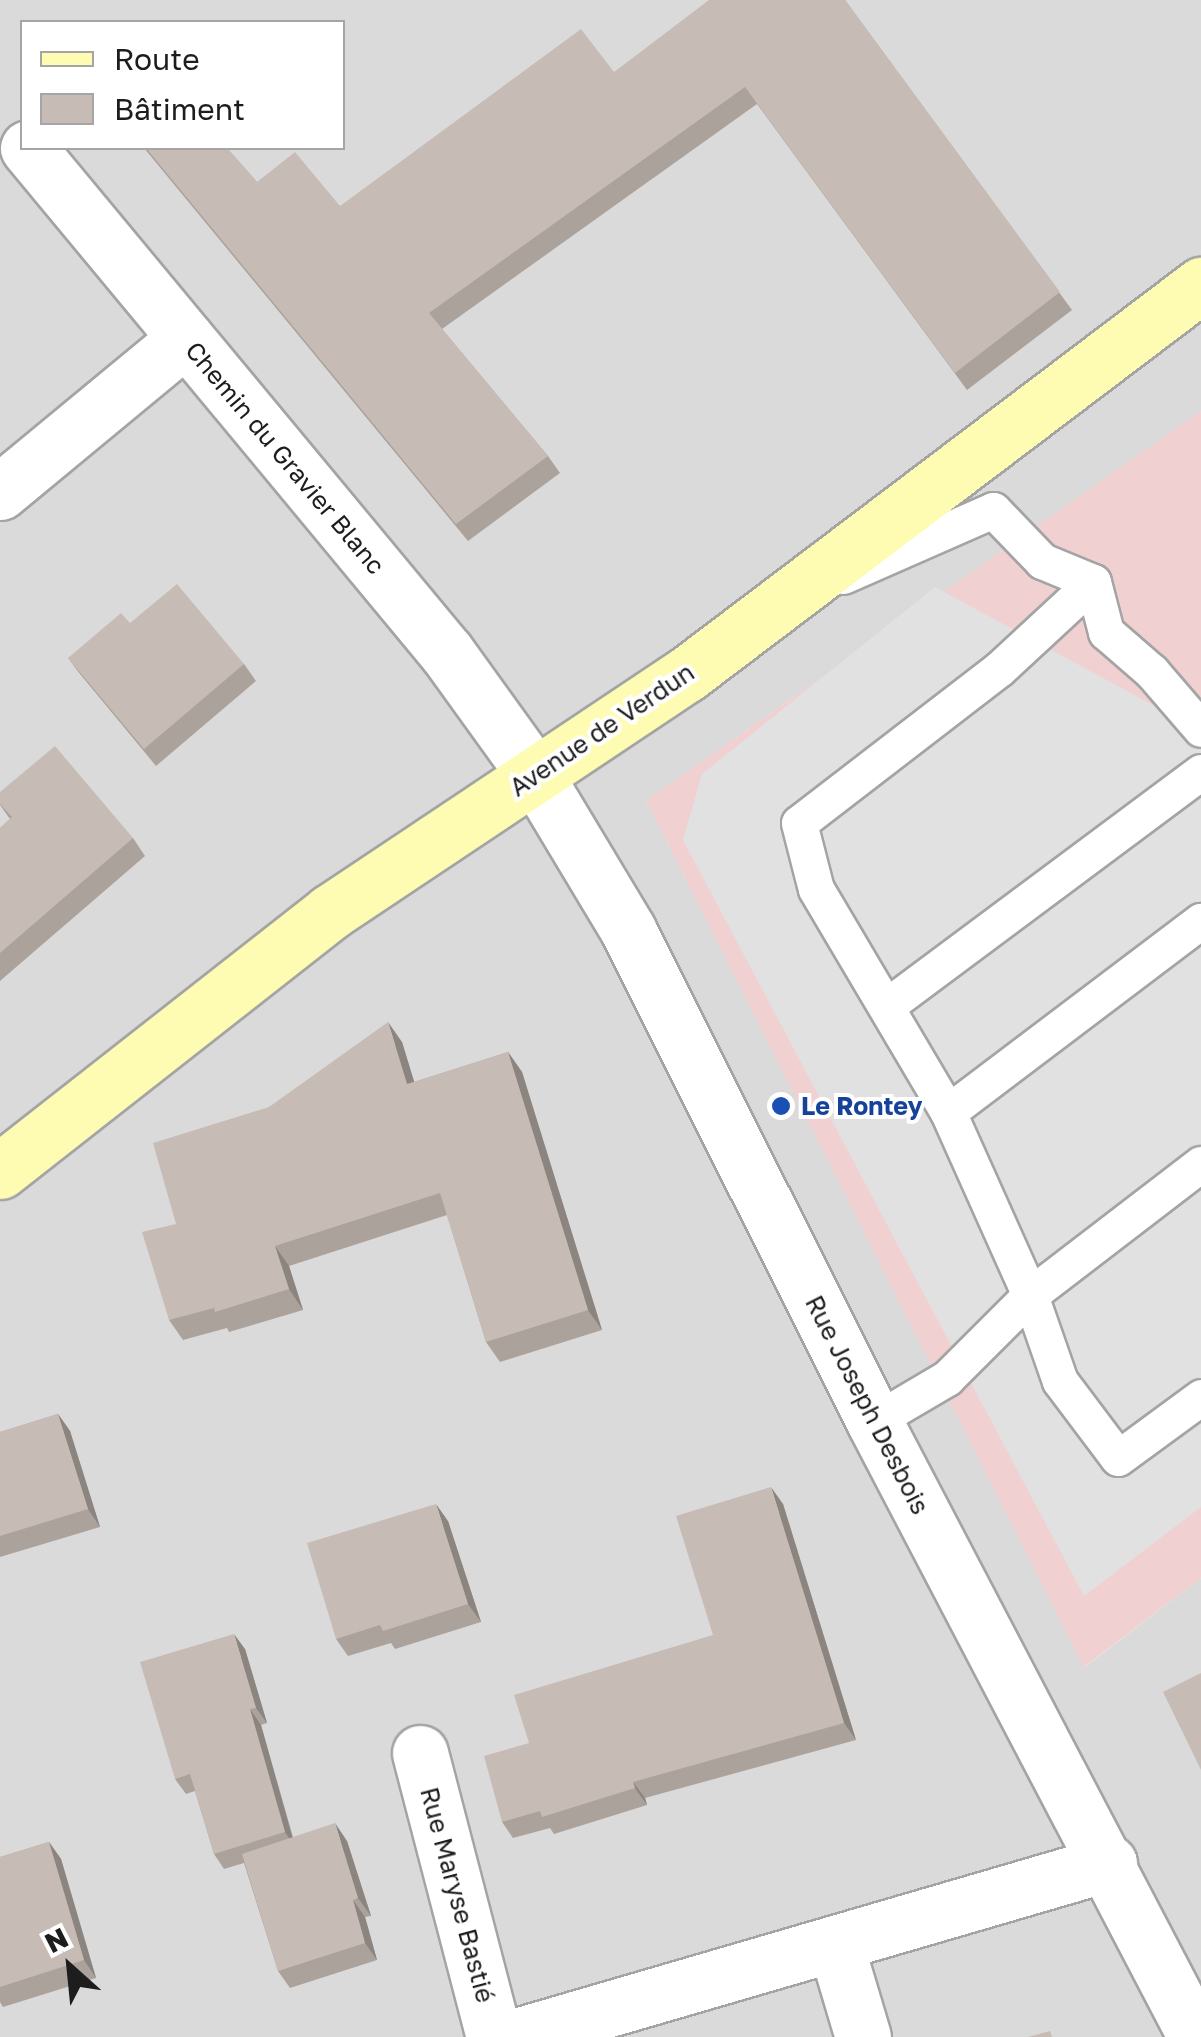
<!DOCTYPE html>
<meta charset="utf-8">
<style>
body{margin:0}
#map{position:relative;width:1201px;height:2037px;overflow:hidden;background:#efeae2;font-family:"Golos Text",sans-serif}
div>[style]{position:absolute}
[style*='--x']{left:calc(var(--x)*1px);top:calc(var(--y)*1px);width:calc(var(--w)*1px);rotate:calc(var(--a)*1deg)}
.residential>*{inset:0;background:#dbdada}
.commercial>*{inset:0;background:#f1d0d1}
.parking>*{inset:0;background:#e1e1e1}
.roads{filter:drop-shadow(2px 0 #a4a4a4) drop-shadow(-2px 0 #a4a4a4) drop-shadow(0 2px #a4a4a4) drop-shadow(0 -2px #a4a4a4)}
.lane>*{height:35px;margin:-17.5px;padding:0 17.5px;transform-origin:17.5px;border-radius:17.5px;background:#fff}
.street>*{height:55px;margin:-27.5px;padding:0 27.5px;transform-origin:27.5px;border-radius:27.5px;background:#fff}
.secondary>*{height:55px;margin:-27.5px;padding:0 27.5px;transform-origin:27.5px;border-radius:27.5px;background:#fefcb2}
.wall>*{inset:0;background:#aba29c}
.shaded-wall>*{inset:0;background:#8b847f}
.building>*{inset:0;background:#c7bcb5}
.dots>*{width:28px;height:28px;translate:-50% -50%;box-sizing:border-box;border:5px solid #fff;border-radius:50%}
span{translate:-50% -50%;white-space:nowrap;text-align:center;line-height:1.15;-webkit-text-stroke:8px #fff;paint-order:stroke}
.street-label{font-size:25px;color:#1d1d1d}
.transit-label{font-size:25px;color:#164399;font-weight:700}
.left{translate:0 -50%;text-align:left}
.legend{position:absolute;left:20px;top:20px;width:325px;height:130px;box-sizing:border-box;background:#fff;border:2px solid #a5a5a5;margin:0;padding:12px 18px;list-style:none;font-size:30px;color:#1d1d1d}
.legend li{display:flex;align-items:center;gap:20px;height:50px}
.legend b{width:50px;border:2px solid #a5a5a5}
.north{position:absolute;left:20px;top:1917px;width:100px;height:100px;-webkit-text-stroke:8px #fff;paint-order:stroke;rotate:333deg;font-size:28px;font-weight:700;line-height:40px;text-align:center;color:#1d1d1d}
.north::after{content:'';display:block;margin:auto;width:35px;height:45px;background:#1d1d1d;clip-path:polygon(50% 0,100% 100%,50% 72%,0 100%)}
</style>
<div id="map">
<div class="residential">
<div style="clip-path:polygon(evenodd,0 0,1201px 0,1201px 411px,646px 801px,1085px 1667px,1201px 1578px,1201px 2037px,0 2037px,0 0,22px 22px,342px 22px,342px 148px,22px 148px,22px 22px)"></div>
</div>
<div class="commercial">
<div style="clip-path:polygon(1201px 411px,1201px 1578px,1084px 1667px,646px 801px)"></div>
</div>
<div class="parking">
<div style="clip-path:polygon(935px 587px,1201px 731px,1201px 1507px,1084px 1596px,683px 840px,702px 774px)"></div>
</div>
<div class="roads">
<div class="lane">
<div style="--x:843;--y:576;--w:164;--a:-23.7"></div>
<div style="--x:993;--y:510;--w:71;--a:46.1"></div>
<div style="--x:1042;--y:561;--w:55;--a:22.4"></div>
<div style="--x:1093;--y:582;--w:128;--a:137.2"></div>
<div style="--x:999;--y:669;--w:252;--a:142.4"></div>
<div style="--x:799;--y:823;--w:68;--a:75.6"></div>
<div style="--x:816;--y:889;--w:259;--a:59.4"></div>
<div style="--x:948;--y:1112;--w:201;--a:65.9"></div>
<div style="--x:1030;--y:1295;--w:91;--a:70.8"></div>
<div style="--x:1060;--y:1381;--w:96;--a:53"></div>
<div style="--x:1118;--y:1458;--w:103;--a:-36.3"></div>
<div style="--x:1093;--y:582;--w:52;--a:75.4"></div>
<div style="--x:1106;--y:632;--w:61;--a:41"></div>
<div style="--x:1152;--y:672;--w:75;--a:49.3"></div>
<div style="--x:888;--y:1005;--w:390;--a:-36.7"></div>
<div style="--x:948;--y:1112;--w:317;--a:-37.1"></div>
<div style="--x:874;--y:1421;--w:85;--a:-30.5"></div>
<div style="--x:947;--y:1378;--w:117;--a:-45"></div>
<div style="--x:1030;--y:1295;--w:215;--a:-37.5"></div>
</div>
<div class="street">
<div style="--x:28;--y:148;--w:656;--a:50.32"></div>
<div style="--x:447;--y:653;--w:150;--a:54.2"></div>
<div style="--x:535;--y:775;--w:181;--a:59"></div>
<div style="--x:628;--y:930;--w:549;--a:63.39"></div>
<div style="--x:874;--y:1421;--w:695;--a:62.4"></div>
<div style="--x:0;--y:492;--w:241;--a:-39.6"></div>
<div style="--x:420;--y:1753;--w:293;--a:75.4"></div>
<div style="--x:835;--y:1943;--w:98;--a:73.4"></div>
<div style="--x:513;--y:2037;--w:621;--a:-16.27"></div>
</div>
<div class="secondary">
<div style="--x:0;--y:1171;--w:420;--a:-38.1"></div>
<div style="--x:330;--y:912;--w:429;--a:-33.7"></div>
<div style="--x:687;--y:674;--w:645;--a:-37.12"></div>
</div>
</div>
<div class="wall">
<div style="clip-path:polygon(845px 0,1072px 310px,967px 390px,757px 104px,442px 329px,548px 456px,560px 473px,468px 541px,144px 148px,227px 148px,257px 182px,340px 206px,614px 72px)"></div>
<div style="clip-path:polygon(130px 623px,244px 664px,256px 681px,156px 766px,80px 674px,68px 658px)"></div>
<div style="clip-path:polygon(0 792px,133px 838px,145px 856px,0 981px,0 828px,10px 819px,0 805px)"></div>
<div style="clip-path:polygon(402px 1042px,414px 1082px,508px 1052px,522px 1072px,602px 1330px,500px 1362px,486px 1342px,447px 1215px,289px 1266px,303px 1310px,229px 1332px,227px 1328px,183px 1340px,169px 1320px,176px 1224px,269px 1107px)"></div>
<div style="clip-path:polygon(58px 1414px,70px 1431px,100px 1527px,0 1557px,0 1432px)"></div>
<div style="clip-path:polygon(783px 1504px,856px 1740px,645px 1798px,647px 1805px,554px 1834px,550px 1828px,513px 1838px,502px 1822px,529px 1743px,713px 1635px)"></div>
<div style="clip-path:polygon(448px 1521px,481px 1622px,395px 1649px,391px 1643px,348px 1656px,336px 1639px)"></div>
<div style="clip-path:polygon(245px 1649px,267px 1723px,261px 1725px,293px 1837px,347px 1841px,371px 1916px,365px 1917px,377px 1960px,290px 1988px,278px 1971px,244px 1863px,224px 1869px,214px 1854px,195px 1791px,186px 1794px,175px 1779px)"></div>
<div style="clip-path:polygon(49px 1842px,61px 1859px,96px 1978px,3px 2007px,0 2002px,0 1857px)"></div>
</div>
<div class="shaded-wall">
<div style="clip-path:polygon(388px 1022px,402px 1042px,421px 1104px,407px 1084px)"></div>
<div style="clip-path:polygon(508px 1052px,522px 1072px,602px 1330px,588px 1310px)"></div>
<div style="clip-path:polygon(275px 1246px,289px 1266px,303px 1310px,289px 1289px)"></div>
<div style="clip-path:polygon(58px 1414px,70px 1431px,100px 1527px,88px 1509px)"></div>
<div style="clip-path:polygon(771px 1487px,783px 1504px,856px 1740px,844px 1723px)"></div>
<div style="clip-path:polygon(436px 1504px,448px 1521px,481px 1622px,468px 1604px)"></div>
<div style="clip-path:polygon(234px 1634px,245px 1649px,267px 1723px,256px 1708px)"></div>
<div style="clip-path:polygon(250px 1709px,261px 1725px,295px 1847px,285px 1832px)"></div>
<div style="clip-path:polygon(633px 1782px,645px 1798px,647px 1805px,635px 1788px)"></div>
<div style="clip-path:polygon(335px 1823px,347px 1841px,371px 1916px,358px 1898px)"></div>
<div style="clip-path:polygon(49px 1842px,61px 1859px,96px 1978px,84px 1960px)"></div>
<div style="clip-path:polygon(353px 1900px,365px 1917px,377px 1960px,365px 1943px)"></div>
</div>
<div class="building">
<div style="clip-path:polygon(709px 0,845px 0,1060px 292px,955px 373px,745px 87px,429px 313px,548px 456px,456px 524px,146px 148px,227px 148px,257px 182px,295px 152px,340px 206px,581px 29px,614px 72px)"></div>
<div style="clip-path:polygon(177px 584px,244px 664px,144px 749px,68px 658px,121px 613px,130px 623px)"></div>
<div style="clip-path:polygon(55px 746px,133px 838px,0 953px,0 828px,12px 817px,0 804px,0 792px)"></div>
<div style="clip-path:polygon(388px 1022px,407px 1084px,508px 1052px,588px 1310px,486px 1342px,440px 1193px,275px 1246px,289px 1289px,215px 1312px,214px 1308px,169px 1320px,142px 1232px,176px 1224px,153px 1143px,269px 1107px)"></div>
<div style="clip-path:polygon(58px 1414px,88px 1509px,0 1536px,0 1432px)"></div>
<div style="clip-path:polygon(771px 1487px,844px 1723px,633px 1782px,635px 1788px,542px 1817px,540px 1811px,502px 1822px,484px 1756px,529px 1743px,514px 1695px,713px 1635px,676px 1516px)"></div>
<div style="clip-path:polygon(436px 1504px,468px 1604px,383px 1631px,380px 1625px,336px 1639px,307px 1543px)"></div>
<div style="clip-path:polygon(234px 1634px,256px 1708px,250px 1709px,285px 1832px,214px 1854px,190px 1774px,175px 1779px,140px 1662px)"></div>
<div style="clip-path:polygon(1201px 1673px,1201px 1770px,1163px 1692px)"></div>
<div style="clip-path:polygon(335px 1823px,358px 1898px,353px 1900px,365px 1943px,278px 1971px,242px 1854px)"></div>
<div style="clip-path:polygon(49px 1842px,84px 1960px,0 1987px,0 1857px)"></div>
<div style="clip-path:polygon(1050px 2031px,1052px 2037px,1028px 2037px)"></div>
</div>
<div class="dots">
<div style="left:781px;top:1106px;background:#1a4fb4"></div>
</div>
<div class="street-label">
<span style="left:285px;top:458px;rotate:50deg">Chemin du Gravier Blanc</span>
<span style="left:602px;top:730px;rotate:-34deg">Avenue de Verdun</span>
<span style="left:867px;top:1405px;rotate:63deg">Rue Joseph Desbois</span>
<span style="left:457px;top:1895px;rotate:75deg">Rue Maryse Bastié</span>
</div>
<div class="transit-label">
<span class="left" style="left:801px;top:1106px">Le Rontey</span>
</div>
<ul class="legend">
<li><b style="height:12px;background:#fefcb2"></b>Route</li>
<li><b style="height:28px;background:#c7bcb5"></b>Bâtiment</li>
</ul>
<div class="north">N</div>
</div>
